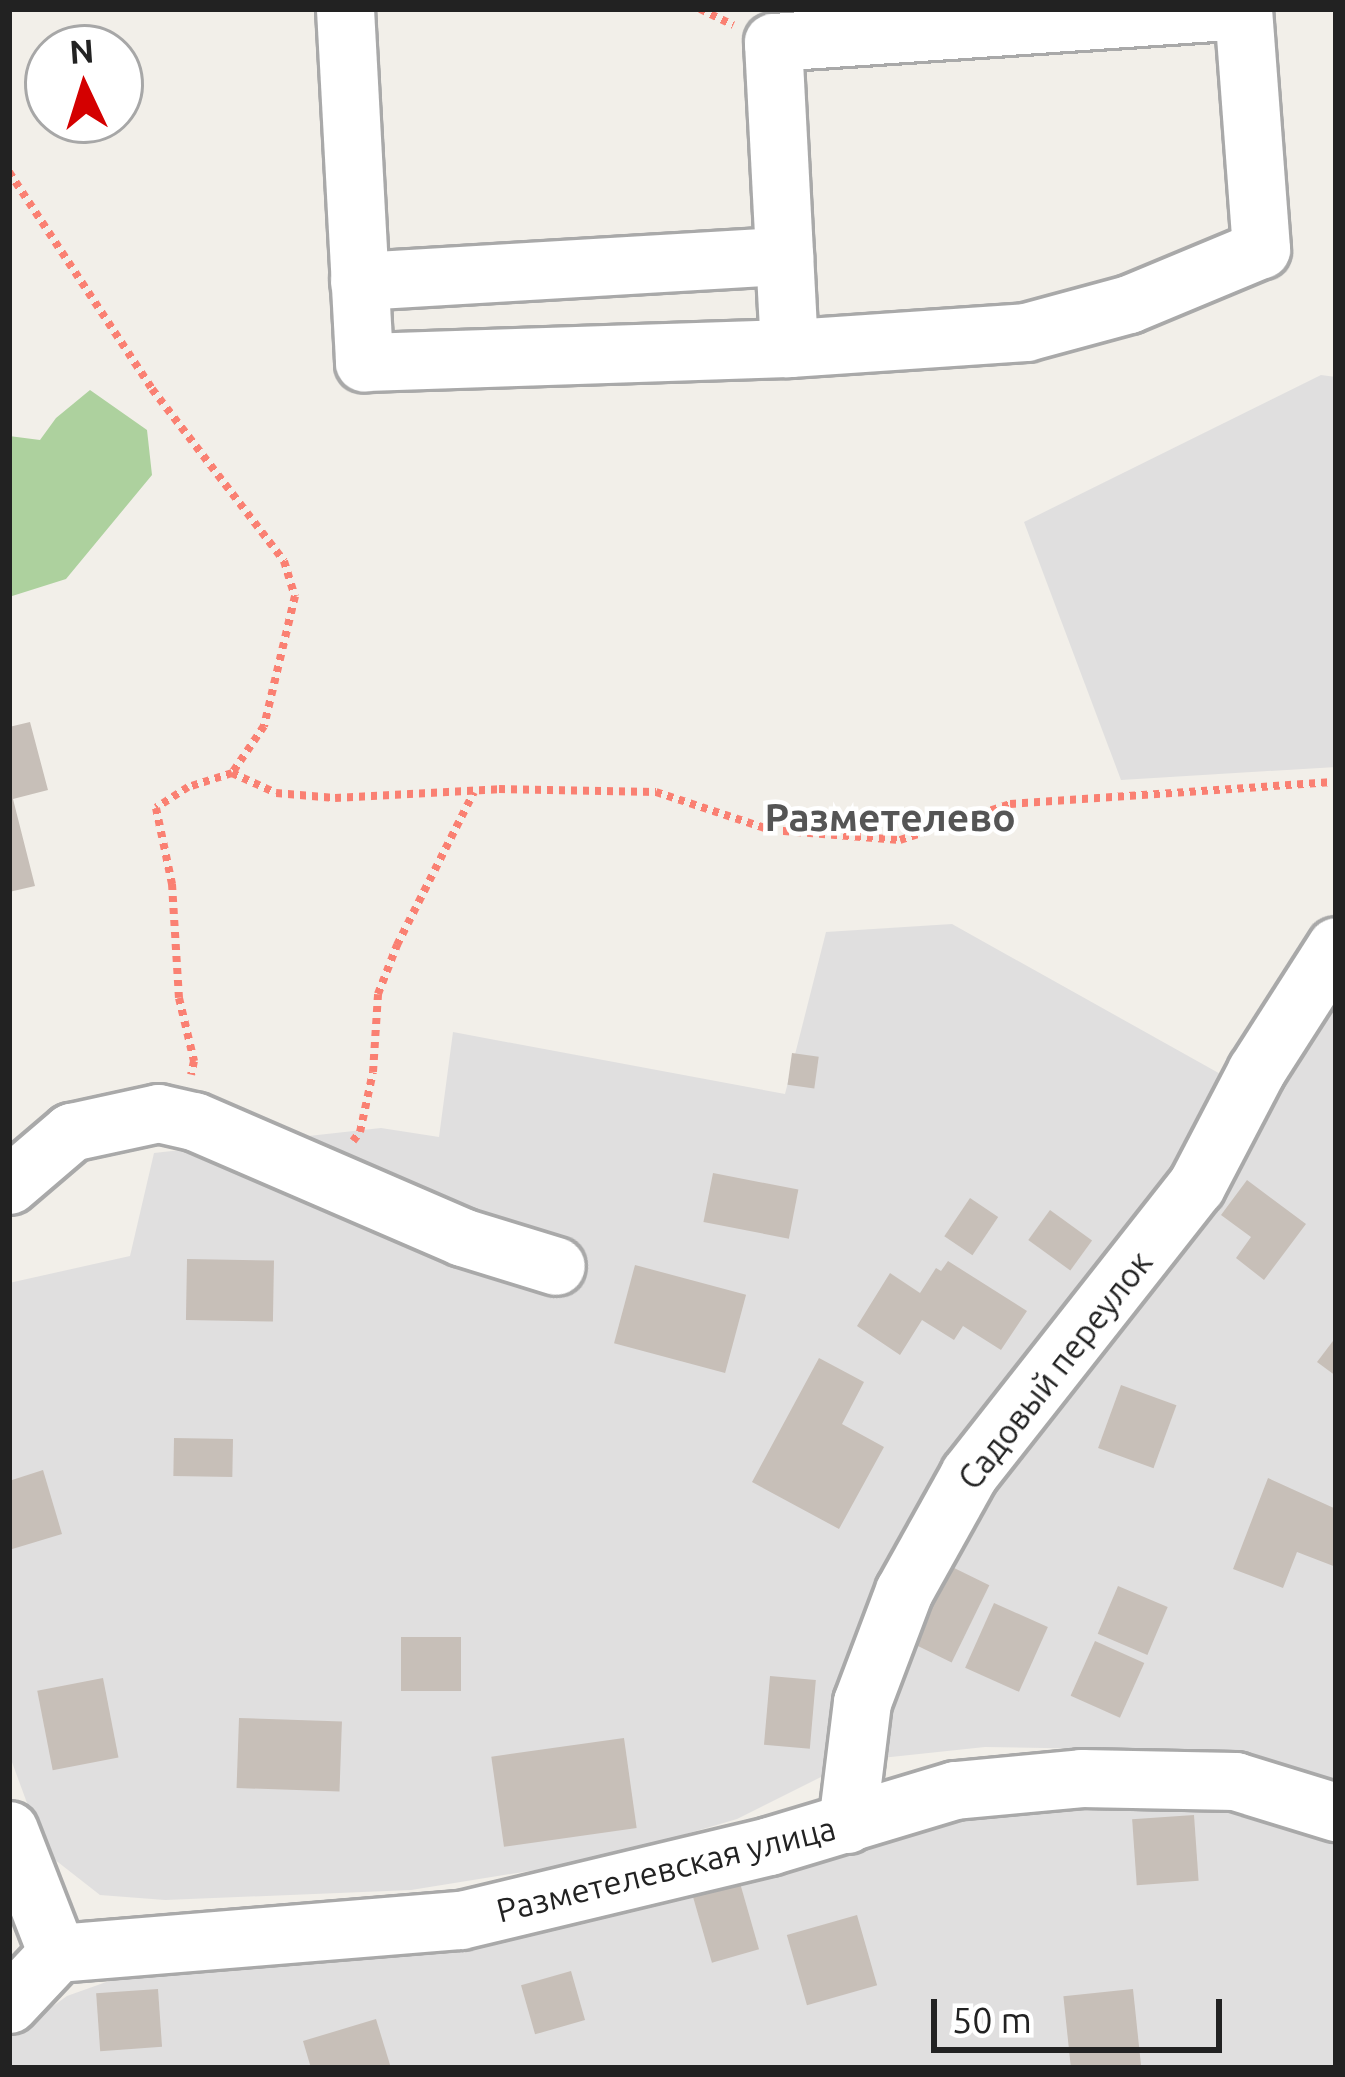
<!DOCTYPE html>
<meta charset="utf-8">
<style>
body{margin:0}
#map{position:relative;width:1345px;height:2077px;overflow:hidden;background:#f2efe9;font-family:Ubuntu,sans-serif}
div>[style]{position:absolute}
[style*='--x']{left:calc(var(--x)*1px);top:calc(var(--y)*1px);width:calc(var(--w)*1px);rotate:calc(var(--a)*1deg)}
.residential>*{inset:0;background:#e0dfdf}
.forest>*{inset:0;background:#add19e}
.building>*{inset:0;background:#c7bfb8;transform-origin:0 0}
.path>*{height:8px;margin-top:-4px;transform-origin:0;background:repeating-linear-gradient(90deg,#fa8072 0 6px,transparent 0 12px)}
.roads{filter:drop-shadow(3px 0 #a9a9a9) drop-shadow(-3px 0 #a9a9a9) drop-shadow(0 3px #a9a9a9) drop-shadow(0 -3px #a9a9a9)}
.minor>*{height:57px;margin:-28.5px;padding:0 28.5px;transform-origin:28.5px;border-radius:28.5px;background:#fff}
span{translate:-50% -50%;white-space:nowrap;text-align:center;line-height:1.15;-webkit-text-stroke:9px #fff;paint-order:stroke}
.street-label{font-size:33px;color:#222}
.quarter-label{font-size:39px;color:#555;font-weight:700}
.frame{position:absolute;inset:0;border:12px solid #222;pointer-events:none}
.north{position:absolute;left:24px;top:24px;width:120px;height:120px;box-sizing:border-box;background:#fff;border:3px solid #a7a7a7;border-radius:50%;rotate:356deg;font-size:33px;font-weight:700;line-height:48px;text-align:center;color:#222}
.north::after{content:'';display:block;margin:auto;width:42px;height:54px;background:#d40000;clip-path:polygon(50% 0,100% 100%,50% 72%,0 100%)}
.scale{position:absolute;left:931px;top:1999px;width:291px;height:54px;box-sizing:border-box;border:6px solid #222;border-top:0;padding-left:15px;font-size:36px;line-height:42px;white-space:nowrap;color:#222;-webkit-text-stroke:9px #fff;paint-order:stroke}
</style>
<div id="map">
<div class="residential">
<div style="clip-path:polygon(1321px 375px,1336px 377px,1336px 767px,1121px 780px,1024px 522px)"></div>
<div style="clip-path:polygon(952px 924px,1258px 1095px,1336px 972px,1336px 1782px,1220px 1751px,985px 1747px,853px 1761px,737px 1819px,598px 1860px,411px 1890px,165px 1900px,100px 1895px,45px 1852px,9px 1754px,9px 1283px,130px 1256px,154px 1153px,381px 1128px,439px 1137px,453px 1032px,785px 1094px,826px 932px)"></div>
<div style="clip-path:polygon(1145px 1802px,1257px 1807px,1336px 1836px,1336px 2068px,9px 2068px,9px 2038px,67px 1996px,137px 1971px,408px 1955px,704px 1892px,855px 1851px,934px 1817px)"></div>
</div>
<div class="forest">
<div style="clip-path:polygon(90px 390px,147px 430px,152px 475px,66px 579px,9px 597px,9px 436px,40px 440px,56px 418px)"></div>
</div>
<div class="building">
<div style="clip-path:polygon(30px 722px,48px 790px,13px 799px,35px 886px,9px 892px,9px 727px)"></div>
<div style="left:792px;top:1053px;width:27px;height:32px;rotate:8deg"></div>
<div style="left:713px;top:1173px;width:87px;height:50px;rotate:11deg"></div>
<div style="clip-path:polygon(1247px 1180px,1306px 1224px,1264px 1280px,1236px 1258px,1251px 1237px,1221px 1215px)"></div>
<div style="left:970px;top:1198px;width:34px;height:46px;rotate:34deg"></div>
<div style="left:1050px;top:1210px;width:52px;height:37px;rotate:36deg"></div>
<div style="left:187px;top:1259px;width:87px;height:61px;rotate:1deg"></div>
<div style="clip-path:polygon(948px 1261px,1027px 1311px,1001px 1350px,963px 1326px,954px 1340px,922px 1320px,900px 1355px,857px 1326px,890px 1273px,920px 1293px,936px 1268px,941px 1271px)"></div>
<div style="left:635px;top:1265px;width:115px;height:81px;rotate:15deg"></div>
<div style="clip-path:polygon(1336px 1337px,1336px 1376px,1317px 1362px)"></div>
<div style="clip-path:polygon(819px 1358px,864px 1382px,842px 1424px,884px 1447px,839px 1529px,752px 1482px)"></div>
<div style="left:1121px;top:1385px;width:59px;height:67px;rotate:20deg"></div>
<div style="left:174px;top:1438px;width:59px;height:38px;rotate:1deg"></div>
<div style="clip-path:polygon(43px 1470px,62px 1534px,9px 1550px,9px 1481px)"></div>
<div style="clip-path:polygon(1268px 1478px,1336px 1509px,1336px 1567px,1297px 1552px,1283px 1588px,1233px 1569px)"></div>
<div style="left:948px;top:1565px;width:46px;height:86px;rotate:26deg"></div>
<div style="left:1118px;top:1586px;width:54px;height:52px;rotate:23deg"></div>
<div style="left:994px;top:1603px;width:59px;height:71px;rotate:24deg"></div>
<div style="left:461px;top:1637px;width:54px;height:60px;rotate:90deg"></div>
<div style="left:1095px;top:1641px;width:54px;height:60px;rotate:24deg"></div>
<div style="left:770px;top:1676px;width:46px;height:69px;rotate:5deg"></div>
<div style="left:103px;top:1678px;width:81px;height:67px;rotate:79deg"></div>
<div style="left:239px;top:1718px;width:103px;height:70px;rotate:2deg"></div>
<div style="left:624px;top:1738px;width:91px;height:134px;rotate:82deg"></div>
<div style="left:1194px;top:1815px;width:66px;height:62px;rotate:86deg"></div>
<div style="left:740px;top:1883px;width:69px;height:49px;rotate:74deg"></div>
<div style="left:857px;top:1915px;width:73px;height:73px;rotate:74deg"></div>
<div style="left:571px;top:1971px;width:51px;height:52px;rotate:74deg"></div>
<div style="left:158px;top:1989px;width:58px;height:62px;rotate:86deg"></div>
<div style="left:1133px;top:1989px;width:80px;height:70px;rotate:84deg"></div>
<div style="clip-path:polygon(376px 2019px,391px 2068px,311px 2068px,303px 2041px)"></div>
</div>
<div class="path">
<div style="--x:700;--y:9;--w:37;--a:26"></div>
<div style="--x:9;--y:172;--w:260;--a:56.6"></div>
<div style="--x:152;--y:389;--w:217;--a:52.5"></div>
<div style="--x:284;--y:561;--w:37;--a:73"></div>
<div style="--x:295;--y:596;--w:134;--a:103.4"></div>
<div style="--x:264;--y:726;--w:57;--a:124.2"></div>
<div style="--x:232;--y:773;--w:46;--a:162.3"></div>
<div style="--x:188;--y:787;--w:38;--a:147"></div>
<div style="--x:156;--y:808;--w:78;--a:78.1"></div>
<div style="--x:172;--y:884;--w:114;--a:86.5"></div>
<div style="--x:179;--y:998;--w:65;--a:76.6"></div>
<div style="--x:194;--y:1061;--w:14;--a:102"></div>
<div style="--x:232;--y:773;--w:48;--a:24.4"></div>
<div style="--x:276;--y:793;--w:59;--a:4.8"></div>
<div style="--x:335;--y:798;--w:164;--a:-3.1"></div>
<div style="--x:499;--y:789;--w:157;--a:1.1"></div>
<div style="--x:656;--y:792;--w:121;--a:18.3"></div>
<div style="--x:771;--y:830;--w:129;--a:4.4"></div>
<div style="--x:900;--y:840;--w:116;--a:-18.1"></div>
<div style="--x:1010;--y:804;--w:327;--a:-3.9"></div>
<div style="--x:353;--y:1141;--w:11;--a:-52"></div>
<div style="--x:360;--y:1132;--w:61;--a:-77.8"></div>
<div style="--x:373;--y:1072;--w:78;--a:-86.3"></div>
<div style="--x:378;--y:994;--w:53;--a:-68.8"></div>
<div style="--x:397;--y:945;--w:171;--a:-63.3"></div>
</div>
<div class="roads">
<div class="minor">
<div style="--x:345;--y:9;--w:354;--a:86.9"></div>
<div style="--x:364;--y:362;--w:425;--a:-1.9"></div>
<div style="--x:1243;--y:9;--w:241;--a:85.7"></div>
<div style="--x:1261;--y:249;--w:143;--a:157.4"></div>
<div style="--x:1129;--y:304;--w:107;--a:164.8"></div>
<div style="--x:1026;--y:332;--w:238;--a:176.1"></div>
<div style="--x:789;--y:348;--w:306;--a:-93"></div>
<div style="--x:773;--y:42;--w:471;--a:-3.9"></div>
<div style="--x:359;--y:281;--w:426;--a:-3.4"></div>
<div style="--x:9;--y:1185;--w:82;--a:-40.5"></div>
<div style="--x:71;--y:1132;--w:89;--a:-12.3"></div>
<div style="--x:158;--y:1113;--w:37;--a:13"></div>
<div style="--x:194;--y:1121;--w:292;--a:23.4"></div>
<div style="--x:462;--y:1237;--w:98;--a:17.1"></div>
<div style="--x:847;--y:1824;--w:123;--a:-83"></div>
<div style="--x:862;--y:1702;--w:119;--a:-69.3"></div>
<div style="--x:904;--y:1591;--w:134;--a:-60.9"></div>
<div style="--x:969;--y:1474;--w:367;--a:-51.8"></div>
<div style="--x:1196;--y:1186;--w:130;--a:-62.4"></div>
<div style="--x:1256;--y:1071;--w:148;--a:-57.4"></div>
<div style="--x:9;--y:1830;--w:132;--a:68.7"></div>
<div style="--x:9;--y:2004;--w:70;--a:-46.7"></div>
<div style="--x:57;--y:1953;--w:405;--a:-4.7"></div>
<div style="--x:461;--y:1920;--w:317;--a:-13.5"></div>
<div style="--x:769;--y:1846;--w:194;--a:-16.8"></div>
<div style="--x:955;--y:1790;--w:127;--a:-5.4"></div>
<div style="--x:1081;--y:1778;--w:154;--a:1.1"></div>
<div style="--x:1235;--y:1781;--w:106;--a:17.1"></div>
</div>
</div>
<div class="street-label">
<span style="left:1055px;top:1370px;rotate:-52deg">Садовый переулок</span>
<span style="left:666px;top:1869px;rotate:-14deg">Разметелевская улица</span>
</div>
<div class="quarter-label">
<span style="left:890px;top:817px">Разметелево</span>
</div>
<div class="frame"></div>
<div class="north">N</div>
<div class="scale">50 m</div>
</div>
